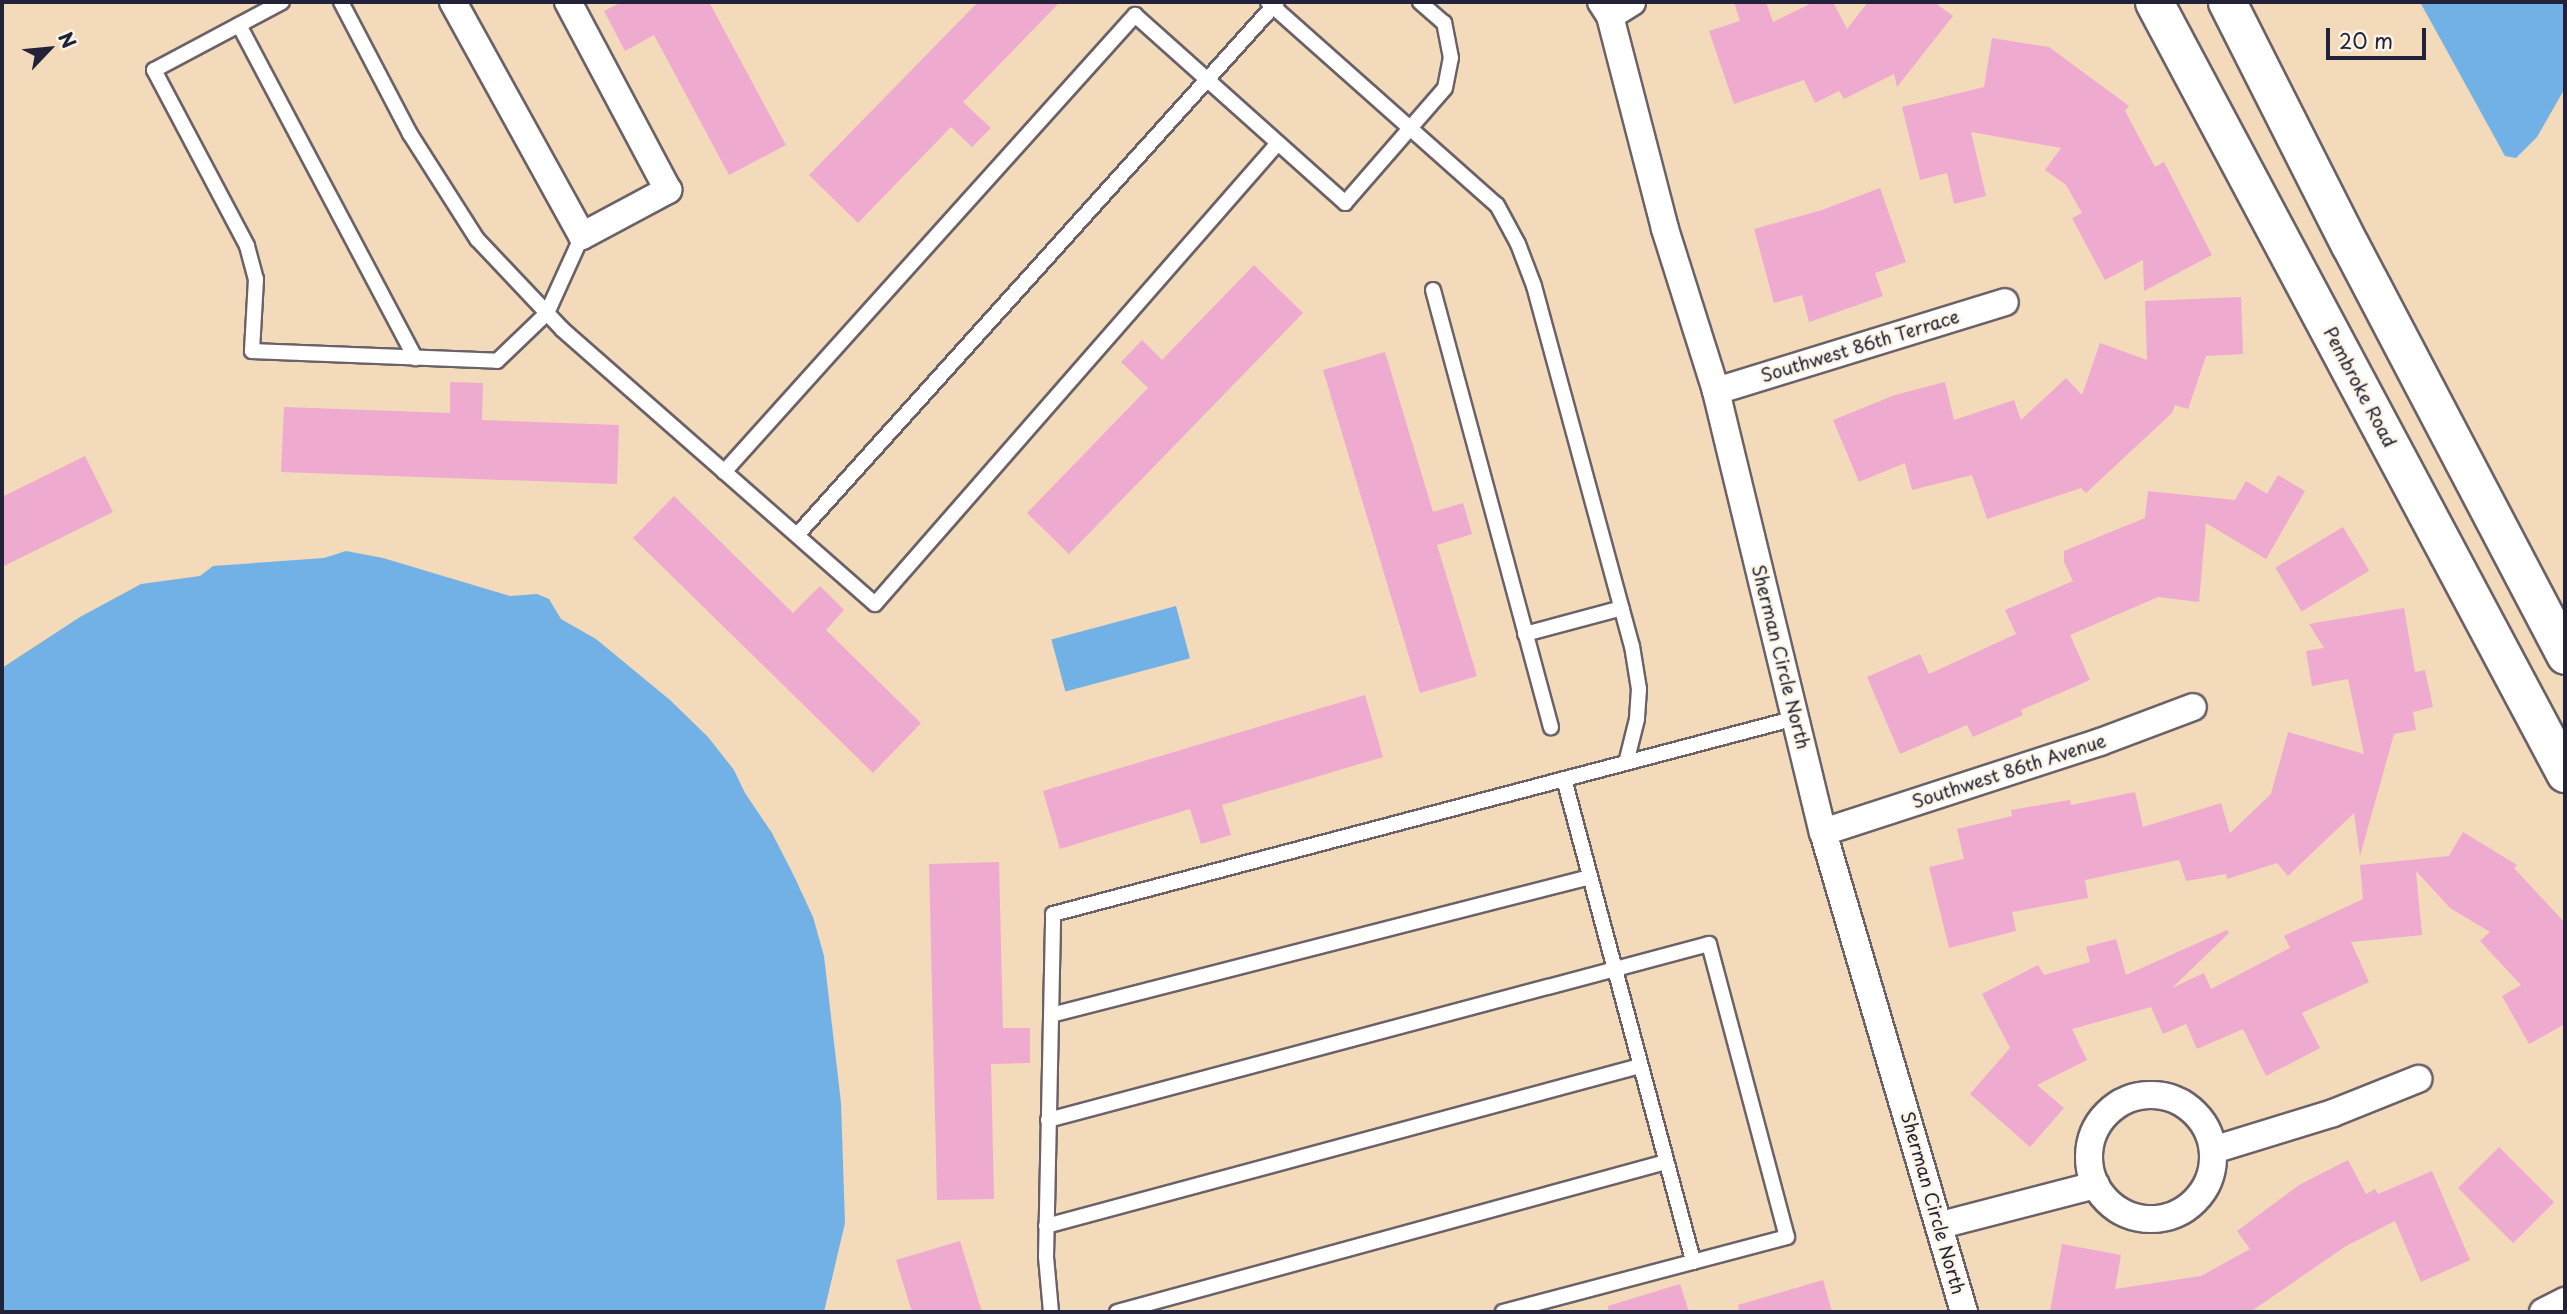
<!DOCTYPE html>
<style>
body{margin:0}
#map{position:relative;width:2567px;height:1314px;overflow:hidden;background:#f2daba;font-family:"Playpen Sans",sans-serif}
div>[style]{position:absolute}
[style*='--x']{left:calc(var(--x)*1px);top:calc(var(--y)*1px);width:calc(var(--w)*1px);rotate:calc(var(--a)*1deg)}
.water>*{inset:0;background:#72b1e5;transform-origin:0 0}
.building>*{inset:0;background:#efabcf;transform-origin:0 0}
.roads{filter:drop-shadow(2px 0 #6b6267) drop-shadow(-2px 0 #6b6267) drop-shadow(0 2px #6b6267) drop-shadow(0 -2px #6b6267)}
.service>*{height:14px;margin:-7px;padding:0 7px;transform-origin:7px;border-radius:7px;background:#fff}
.minor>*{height:26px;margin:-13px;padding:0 13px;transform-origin:13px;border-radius:13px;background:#fff}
.minor>.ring{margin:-13px;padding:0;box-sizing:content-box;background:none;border:26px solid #fff;border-radius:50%}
.secondary>*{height:37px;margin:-18.5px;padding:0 18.5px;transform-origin:18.5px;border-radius:18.5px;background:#fff}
span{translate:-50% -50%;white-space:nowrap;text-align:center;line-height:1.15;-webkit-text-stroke:5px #fcf5e5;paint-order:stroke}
.street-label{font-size:18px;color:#22223b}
.frame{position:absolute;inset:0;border:4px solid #22223b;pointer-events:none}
.north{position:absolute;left:14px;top:14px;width:70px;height:70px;-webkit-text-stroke:5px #fcf5e5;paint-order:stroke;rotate:64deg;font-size:19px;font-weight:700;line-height:28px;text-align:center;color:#22223b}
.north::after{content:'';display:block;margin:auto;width:24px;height:32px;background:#22223b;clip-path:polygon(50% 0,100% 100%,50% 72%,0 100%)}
.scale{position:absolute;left:2326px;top:28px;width:100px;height:32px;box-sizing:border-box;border:4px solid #22223b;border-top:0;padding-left:9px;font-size:21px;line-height:24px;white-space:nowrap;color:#22223b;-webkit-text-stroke:5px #fcf5e5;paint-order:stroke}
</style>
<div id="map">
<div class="water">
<div style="clip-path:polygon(2420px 2px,2565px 2px,2565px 88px,2537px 137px,2516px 158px,2505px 156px)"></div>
<div style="clip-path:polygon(346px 551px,383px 558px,510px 596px,537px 594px,549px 599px,561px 619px,596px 639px,670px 700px,708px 737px,734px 770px,745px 793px,772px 833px,794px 876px,813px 917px,824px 956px,841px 1103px,845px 1223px,824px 1312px,2px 1312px,2px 668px,80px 617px,141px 584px,200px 576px,213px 566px,324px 558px)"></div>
<div style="left:1176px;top:606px;width:54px;height:129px;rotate:75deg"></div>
</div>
<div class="building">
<div style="clip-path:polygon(622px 2px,709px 2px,786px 145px,729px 175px,654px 35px,625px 51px,604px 11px)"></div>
<div style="clip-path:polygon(978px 2px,1060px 2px,963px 102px,991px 128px,972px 147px,951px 127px,858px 223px,809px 175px)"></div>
<div style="clip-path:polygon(1734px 2px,1766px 2px,1773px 22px,1814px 2px,1833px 2px,1847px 29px,1868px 2px,1934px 2px,1953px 16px,1897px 87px,1894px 74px,1844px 99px,1839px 91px,1815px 103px,1804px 80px,1734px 104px,1709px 31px,1740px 21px)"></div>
<div style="clip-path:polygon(1992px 38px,2049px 47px,2129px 106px,2125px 111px,2155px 167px,2164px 162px,2212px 255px,2144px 291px,2143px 260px,2105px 280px,2072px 218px,2082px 213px,2066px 185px,2045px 170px,2061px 148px,1971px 132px,1986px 196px,1954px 204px,1947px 173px,1920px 180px,1902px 107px,1984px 87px)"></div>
<div style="clip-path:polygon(1880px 188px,1906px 262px,1875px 273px,1883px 296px,1809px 322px,1802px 295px,1774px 303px,1754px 229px,1822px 210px)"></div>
<div style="clip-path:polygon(1254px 265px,1303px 313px,1069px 554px,1027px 513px,1148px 388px,1121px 362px,1142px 340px,1162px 360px)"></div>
<div style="clip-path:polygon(2241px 297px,2243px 354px,2206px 356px,2188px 409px,2175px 405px,2172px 413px,2086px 493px,2081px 488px,1987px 519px,1972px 475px,1912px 490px,1905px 463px,1859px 482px,1833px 420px,1895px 395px,1945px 382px,1954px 420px,2014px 400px,2021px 420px,2066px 378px,2082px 395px,2100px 343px,2147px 360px,2145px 301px)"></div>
<div style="clip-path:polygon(1385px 352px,1433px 512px,1463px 503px,1472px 534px,1437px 545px,1477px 676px,1420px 693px,1323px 370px)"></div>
<div style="clip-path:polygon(450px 382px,483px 383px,482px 420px,619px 425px,617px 484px,281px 472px,284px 407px,450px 413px)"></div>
<div style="clip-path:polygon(85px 456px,113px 512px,2px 567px,2px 497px)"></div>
<div style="clip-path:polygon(2278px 475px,2305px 491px,2266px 559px,2206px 523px,2199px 602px,2158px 597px,2070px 635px,2090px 680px,2021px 710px,2023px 715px,1973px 737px,1967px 725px,1900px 754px,1867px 677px,1920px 654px,1929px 674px,2016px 634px,2005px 610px,2073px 581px,2064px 562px,2064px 551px,2145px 518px,2148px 491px,2235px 500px,2246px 481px,2267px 494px)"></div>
<div style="clip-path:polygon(674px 496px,793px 613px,820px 586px,844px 610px,826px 630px,921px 723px,873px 773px,633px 538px)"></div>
<div style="left:2343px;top:527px;width:51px;height:79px;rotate:59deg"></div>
<div style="clip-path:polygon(2404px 608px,2415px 672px,2425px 670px,2433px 707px,2413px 712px,2416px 730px,2394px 734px,2360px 856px,2354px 813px,2288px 876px,2277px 863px,2227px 879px,2226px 874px,2186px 881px,2179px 860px,2085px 880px,2088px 898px,2012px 912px,2016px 931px,1949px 948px,1929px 867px,1964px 859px,1957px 829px,2012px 816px,2011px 810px,2070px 800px,2071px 805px,2135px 792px,2143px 827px,2221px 803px,2230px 833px,2271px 794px,2288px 732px,2364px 754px,2348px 679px,2312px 686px,2306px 651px,2324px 648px,2309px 624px)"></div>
<div style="clip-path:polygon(1365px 695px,1383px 757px,1222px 805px,1231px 835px,1201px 844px,1190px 809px,1060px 849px,1043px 791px)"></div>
<div style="clip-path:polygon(2463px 832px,2517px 865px,2514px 868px,2565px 923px,2565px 1024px,2529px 1044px,2502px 996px,2521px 985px,2480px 941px,2490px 932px,2450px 908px,2416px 871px,2422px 935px,2351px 942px,2369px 982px,2302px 1013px,2320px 1048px,2266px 1076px,2243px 1029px,2197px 1049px,2186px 1024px,2163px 1034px,2151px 1007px,2072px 1029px,2087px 1060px,2037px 1085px,2064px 1108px,2030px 1147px,1970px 1094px,2010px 1048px,1982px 994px,2038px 965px,2044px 975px,2090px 962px,2086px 947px,2116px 939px,2126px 975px,2227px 930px,2229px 933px,2172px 988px,2204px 973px,2211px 989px,2290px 948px,2284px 936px,2363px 899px,2360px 865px,2449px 856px)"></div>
<div style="clip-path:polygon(999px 862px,1003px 1028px,1030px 1028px,1030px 1063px,991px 1064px,994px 1199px,937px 1200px,929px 864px)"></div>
<div style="left:2499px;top:1147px;width:78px;height:58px;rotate:45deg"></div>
<div style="clip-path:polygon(2348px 1160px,2366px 1194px,2375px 1189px,2378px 1194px,2432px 1171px,2470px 1260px,2421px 1282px,2395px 1221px,2346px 1246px,2250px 1312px,2050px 1312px,2062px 1244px,2121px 1255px,2115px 1289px,2201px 1276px,2250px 1249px,2237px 1231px,2299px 1185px)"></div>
<div style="clip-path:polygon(960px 1241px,982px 1312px,912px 1312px,896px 1260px)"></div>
<div style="clip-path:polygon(1823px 1280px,1832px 1312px,1739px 1312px,1738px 1305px)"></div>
<div style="clip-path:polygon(1680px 1284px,1689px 1312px,1609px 1312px,1608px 1306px)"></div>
</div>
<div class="roads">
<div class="service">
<div style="--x:282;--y:2;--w:145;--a:152"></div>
<div style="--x:154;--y:70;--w:199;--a:62.1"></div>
<div style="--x:247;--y:246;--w:34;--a:75"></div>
<div style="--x:256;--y:279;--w:72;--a:93.2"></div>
<div style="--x:252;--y:351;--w:245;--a:2.3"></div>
<div style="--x:497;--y:361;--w:69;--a:-43.8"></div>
<div style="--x:547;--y:313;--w:85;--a:-65.6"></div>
<div style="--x:341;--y:2;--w:149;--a:62.4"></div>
<div style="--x:410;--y:134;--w:125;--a:57.5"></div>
<div style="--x:477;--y:239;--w:125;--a:46.6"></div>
<div style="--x:563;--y:330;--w:415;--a:41.3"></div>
<div style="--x:875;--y:604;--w:612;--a:-48.84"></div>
<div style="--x:1268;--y:2;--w:306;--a:41.6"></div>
<div style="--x:1497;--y:205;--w:44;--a:61.7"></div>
<div style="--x:1518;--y:244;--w:45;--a:69.1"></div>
<div style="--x:1534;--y:286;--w:373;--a:74.8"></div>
<div style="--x:1632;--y:646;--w:44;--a:80.8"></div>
<div style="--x:1639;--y:689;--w:30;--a:94"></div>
<div style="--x:1637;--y:719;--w:45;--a:104"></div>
<div style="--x:239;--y:25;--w:377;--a:62.1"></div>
<div style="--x:1433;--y:290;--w:453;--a:74.9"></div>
<div style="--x:724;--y:472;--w:615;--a:-48.03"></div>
<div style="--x:1135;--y:15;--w:282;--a:41.8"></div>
<div style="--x:1345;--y:203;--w:152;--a:-49"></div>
<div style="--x:1445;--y:88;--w:31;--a:-79"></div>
<div style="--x:1451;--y:58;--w:36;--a:-101"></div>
<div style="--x:1444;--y:23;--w:32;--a:-139"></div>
<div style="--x:797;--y:535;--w:717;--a:-47.99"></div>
<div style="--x:1525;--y:634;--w:100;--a:-15"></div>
<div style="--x:1564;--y:779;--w:500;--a:75"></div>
<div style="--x:1051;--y:1015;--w:556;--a:-14.36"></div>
<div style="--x:1048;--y:1120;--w:684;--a:-14.91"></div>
<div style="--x:1709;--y:944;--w:303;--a:75.1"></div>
<div style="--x:1787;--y:1237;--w:294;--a:165.2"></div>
<div style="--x:1046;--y:1226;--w:615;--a:-15.08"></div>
<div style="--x:1051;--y:1312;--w:55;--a:-95.2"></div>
<div style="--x:1046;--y:1257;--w:343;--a:-88.8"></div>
<div style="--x:1053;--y:914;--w:768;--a:-14.78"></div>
<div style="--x:1117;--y:1312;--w:569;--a:-15.28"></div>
</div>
<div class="minor">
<div style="--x:453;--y:2;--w:267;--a:61.1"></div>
<div style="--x:582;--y:236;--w:98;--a:-28.1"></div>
<div style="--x:668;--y:190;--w:213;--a:-118"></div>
<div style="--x:1601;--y:2;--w:17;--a:57"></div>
<div style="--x:1610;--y:16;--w:220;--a:75.5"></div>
<div style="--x:1665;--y:229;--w:170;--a:72.5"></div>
<div style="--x:1716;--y:391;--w:454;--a:76.4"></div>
<div style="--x:1823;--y:832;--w:500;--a:73.63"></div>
<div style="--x:1610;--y:16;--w:26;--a:-32"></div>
<div style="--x:1716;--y:391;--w:302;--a:-17.1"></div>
<div style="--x:1823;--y:832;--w:291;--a:-18"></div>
<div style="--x:2100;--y:742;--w:99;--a:-20.6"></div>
<div class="ring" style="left:2089px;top:1095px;width:98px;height:98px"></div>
<div style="--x:2213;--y:1150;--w:126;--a:-17.1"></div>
<div style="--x:2333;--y:1113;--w:92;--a:-21.8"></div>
<div style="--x:1941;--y:1225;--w:160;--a:-14.5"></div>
<div style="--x:2543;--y:1312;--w:25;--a:-27"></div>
</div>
<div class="secondary">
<div style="--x:2154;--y:2;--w:874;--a:61.94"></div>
<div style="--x:2227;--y:2;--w:272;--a:63.2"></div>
<div style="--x:2350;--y:245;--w:463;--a:62.3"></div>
</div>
</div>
<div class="street-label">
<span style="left:1860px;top:346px;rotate:-17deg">Southwest 86th Terrace</span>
<span style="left:2360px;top:387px;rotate:62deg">Pembroke Road</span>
<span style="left:1781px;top:657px;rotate:76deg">Sherman Circle North</span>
<span style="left:2009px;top:771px;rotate:-18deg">Southwest 86th Avenue</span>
<span style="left:1933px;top:1203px;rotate:74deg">Sherman Circle North</span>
</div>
<div class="frame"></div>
<div class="north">N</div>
<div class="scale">20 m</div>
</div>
